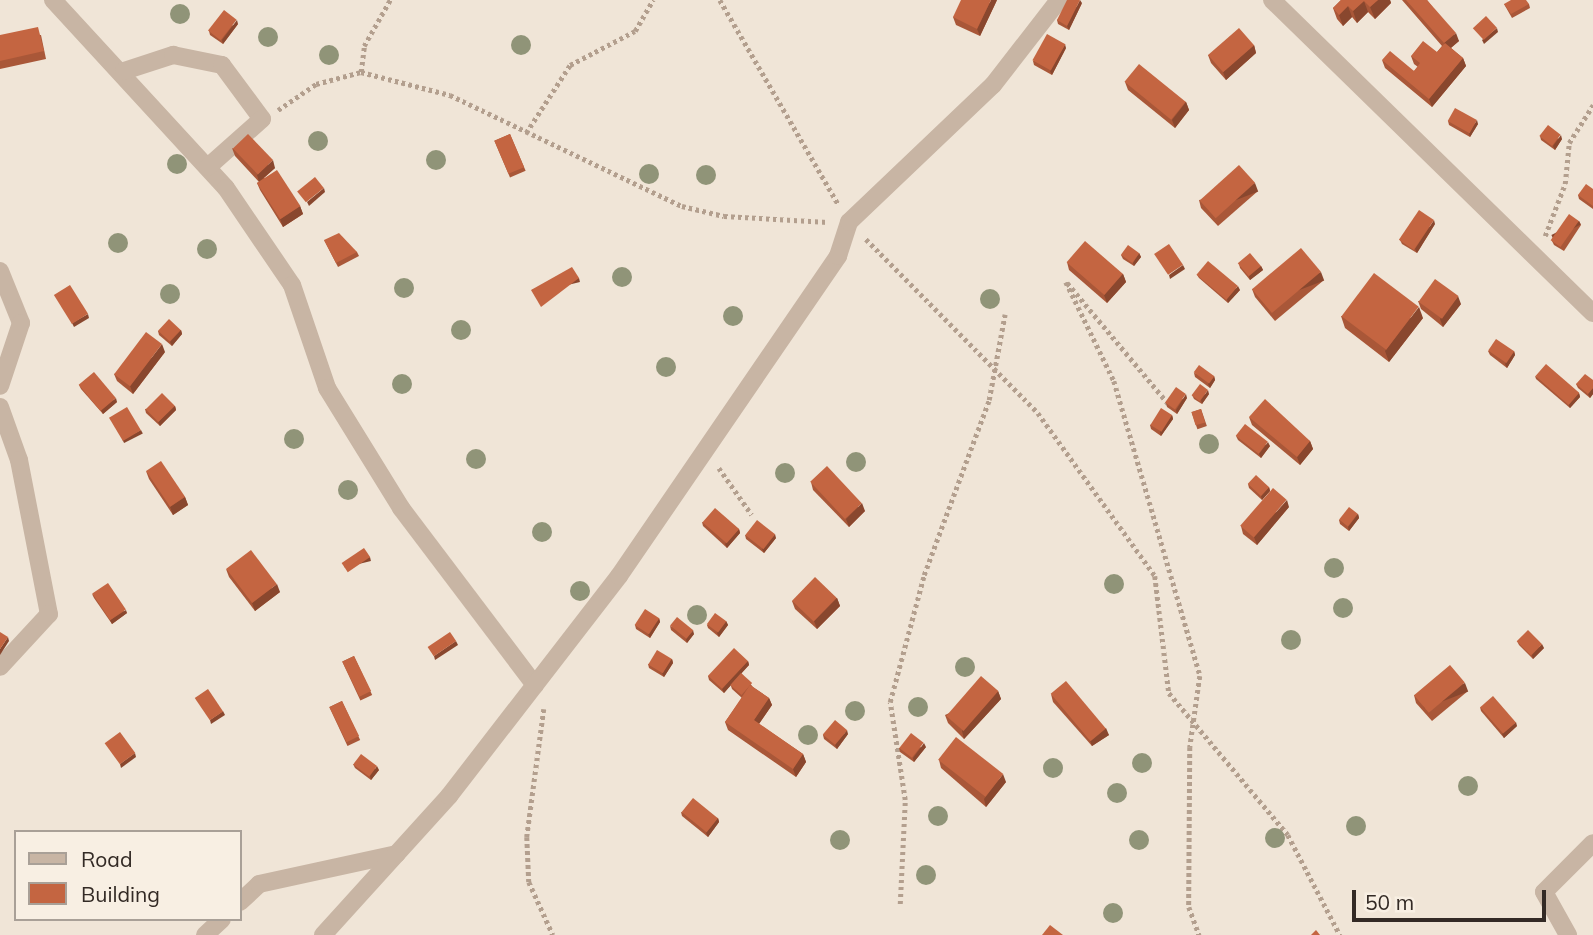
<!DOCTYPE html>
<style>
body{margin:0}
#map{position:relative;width:1593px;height:935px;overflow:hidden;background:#f0e5d7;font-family:Mulish,sans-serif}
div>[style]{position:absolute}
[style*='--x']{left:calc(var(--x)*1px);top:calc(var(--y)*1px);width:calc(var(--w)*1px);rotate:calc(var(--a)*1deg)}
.path>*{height:4.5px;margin-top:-2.25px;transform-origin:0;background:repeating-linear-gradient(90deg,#b39f8e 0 3.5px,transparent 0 7px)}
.street>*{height:18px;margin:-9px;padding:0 9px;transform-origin:9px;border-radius:9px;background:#c8b5a4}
.trees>*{width:20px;height:20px;margin:-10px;border-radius:50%;background:#909478}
.wall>*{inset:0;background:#a95738;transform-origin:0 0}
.shaded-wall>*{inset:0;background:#89472e;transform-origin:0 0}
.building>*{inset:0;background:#c46541;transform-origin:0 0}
span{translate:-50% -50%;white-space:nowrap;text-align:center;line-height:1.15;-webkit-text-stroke:6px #f8efe3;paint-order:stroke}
.legend{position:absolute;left:14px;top:830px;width:228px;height:91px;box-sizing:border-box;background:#f8efe3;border:2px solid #a9a097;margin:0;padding:9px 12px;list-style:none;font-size:21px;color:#332a25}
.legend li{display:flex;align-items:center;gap:14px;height:35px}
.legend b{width:35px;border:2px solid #a9a097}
.scale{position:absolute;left:1352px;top:890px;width:194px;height:32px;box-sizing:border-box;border:4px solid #332a25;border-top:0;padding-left:9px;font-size:21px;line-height:24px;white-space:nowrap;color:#332a25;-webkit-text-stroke:5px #f8efe3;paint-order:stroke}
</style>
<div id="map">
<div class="path">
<div style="--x:720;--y:0;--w:237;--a:59.9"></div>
<div style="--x:361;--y:72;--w:26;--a:-83"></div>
<div style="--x:364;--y:46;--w:53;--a:-60.5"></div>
<div style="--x:278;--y:110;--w:46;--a:-34.4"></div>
<div style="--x:316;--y:84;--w:47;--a:-14.9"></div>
<div style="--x:361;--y:72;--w:92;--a:14.5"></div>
<div style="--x:450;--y:95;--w:257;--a:25.6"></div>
<div style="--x:682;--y:206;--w:43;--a:13.4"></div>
<div style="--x:724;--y:216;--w:104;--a:3.3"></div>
<div style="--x:526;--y:133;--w:81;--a:-57.1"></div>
<div style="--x:570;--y:65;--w:73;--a:-27.6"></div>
<div style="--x:635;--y:31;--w:36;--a:-60"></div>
<div style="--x:1545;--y:236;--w:56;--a:-69"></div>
<div style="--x:1565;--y:184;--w:41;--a:-84.4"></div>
<div style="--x:1569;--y:143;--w:45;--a:-57.7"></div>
<div style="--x:866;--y:239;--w:245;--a:45.3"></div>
<div style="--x:1038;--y:413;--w:201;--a:54.3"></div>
<div style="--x:1155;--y:576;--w:118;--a:83.2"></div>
<div style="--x:1169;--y:693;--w:185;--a:50"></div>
<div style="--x:1288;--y:835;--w:113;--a:62.5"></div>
<div style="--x:1168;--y:404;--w:159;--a:-129.9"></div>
<div style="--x:1066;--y:282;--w:110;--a:64.1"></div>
<div style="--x:1114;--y:381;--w:307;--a:73.7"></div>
<div style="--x:1200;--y:676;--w:72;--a:98"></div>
<div style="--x:1190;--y:747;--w:160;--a:90.4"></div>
<div style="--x:1189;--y:907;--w:30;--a:70"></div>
<div style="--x:719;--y:468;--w:57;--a:54.9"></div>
<div style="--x:544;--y:709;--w:129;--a:97.6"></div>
<div style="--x:527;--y:837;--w:45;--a:87.5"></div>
<div style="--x:529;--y:882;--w:58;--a:65.6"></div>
<div style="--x:900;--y:904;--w:104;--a:-87.2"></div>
<div style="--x:905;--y:800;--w:99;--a:-98.7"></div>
<div style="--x:890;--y:702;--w:131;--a:-75"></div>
<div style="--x:924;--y:575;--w:187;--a:-69.6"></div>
<div style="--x:989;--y:400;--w:87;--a:-79.5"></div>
</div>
<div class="street">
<div style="--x:53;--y:0;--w:255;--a:47.4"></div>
<div style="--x:226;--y:188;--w:117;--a:55.8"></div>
<div style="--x:292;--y:285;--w:109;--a:71.2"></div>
<div style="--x:327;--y:388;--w:141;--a:58.3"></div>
<div style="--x:401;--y:508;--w:222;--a:52.9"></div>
<div style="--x:1272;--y:0;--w:448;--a:44.3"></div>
<div style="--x:124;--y:71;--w:52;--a:-18.1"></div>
<div style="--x:173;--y:55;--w:50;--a:11.5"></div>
<div style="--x:222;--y:65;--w:67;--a:53.5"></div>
<div style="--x:262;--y:119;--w:72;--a:138.4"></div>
<div style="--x:0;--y:271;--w:56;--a:68"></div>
<div style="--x:21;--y:323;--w:66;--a:108.4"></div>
<div style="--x:0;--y:407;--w:56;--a:70.3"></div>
<div style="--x:19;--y:460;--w:157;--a:79"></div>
<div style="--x:49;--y:614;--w:72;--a:132.8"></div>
<div style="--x:240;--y:902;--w:26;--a:-43"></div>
<div style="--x:259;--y:884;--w:141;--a:-12.3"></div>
<div style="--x:205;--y:935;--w:23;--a:-43"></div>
<div style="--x:323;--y:935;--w:188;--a:-47.8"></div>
<div style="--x:449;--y:796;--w:278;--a:-52.3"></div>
<div style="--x:619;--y:576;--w:388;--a:-55.6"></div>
<div style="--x:838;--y:256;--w:36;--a:-72"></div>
<div style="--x:849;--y:222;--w:199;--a:-43.6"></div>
<div style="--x:993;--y:85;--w:108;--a:-52.2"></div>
<div style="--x:1568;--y:935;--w:49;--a:-119.2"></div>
<div style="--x:1544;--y:892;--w:69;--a:-45"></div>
</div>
<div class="trees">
<div style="left:180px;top:14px"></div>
<div style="left:268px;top:37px"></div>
<div style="left:521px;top:45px"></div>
<div style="left:329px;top:55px"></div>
<div style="left:318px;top:141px"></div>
<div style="left:436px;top:160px"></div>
<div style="left:177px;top:164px"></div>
<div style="left:649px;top:174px"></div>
<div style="left:706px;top:175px"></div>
<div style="left:118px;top:243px"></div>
<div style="left:207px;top:249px"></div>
<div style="left:622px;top:277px"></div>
<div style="left:404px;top:288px"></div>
<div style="left:170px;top:294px"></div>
<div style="left:990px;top:299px"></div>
<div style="left:733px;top:316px"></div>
<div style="left:461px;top:330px"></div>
<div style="left:666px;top:367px"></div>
<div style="left:402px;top:384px"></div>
<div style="left:294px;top:439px"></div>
<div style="left:1209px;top:444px"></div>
<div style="left:476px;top:459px"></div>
<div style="left:856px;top:462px"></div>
<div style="left:785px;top:473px"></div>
<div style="left:348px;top:490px"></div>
<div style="left:542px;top:532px"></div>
<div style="left:1334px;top:568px"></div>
<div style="left:1114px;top:584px"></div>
<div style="left:580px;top:591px"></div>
<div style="left:1343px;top:608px"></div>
<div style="left:697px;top:615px"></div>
<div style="left:1291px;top:640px"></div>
<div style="left:965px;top:667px"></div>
<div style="left:918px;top:707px"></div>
<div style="left:855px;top:711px"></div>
<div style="left:808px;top:735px"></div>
<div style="left:1142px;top:763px"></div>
<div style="left:1053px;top:768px"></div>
<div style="left:1468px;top:786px"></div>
<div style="left:1117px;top:793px"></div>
<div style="left:938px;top:816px"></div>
<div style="left:1356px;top:826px"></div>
<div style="left:1275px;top:838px"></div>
<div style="left:840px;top:840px"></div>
<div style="left:1139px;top:840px"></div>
<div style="left:926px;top:875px"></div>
<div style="left:1113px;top:913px"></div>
</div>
<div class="wall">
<div style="clip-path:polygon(997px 0,980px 36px,956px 25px,953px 17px)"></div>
<div style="clip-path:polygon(1341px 0,1390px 0,1391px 3px,1375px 19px,1368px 12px,1357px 23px,1352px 17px,1343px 26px,1337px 19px,1333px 8px)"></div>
<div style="clip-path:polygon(1402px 0,1427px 0,1459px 41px,1451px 48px,1463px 58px,1466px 66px,1432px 107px,1385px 68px,1382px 60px,1414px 71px,1418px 67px,1414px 64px,1411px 56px,1437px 52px,1442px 46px)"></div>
<div style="clip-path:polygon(1082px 3px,1069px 30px,1058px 24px,1057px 20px)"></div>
<div style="clip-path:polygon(1504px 4px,1529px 4px,1530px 8px,1512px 18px)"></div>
<div style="clip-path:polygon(238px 24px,223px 44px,210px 35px,209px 31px)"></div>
<div style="clip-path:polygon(0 35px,41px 35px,46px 59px,0 69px)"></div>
<div style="clip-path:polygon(1254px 45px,1256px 53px,1226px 80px,1211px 63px,1208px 55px)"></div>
<div style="clip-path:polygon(1066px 48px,1052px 75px,1034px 65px,1033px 61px)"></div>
<div style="clip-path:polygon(1125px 82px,1186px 102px,1189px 110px,1175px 128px,1128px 90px)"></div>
<div style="clip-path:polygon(1448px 121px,1478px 124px,1470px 137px,1449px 125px)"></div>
<div style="left:510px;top:134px;width:40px;height:17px;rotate:67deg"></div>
<div style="clip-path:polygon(1540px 136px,1562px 139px,1555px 150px,1541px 140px)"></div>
<div style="clip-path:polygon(232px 148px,275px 168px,264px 178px,300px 206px,303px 214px,283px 227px,260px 190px,257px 183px,259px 182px,235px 156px)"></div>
<div style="clip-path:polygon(1593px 189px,1593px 209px,1579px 199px,1578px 195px)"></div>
<div style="clip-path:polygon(1258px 191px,1218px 226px,1201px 208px,1199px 200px)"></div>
<div style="clip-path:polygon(1579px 221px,1581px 225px,1564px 251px,1554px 245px,1552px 241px)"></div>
<div style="clip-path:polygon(1435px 224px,1417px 253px,1402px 244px,1400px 240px)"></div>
<div style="clip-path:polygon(324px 240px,357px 252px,359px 256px,338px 267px)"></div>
<div style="clip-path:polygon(1139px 253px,1141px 257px,1134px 266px,1123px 259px,1121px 255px)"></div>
<div style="clip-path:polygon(1067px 262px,1123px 274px,1126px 282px,1107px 303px,1069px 270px)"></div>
<div style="clip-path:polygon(1239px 264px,1261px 266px,1263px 270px,1250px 280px,1240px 268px)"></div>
<div style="clip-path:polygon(1197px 275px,1240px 290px,1228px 303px,1199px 278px)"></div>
<div style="clip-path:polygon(1324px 280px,1275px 321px,1255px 297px,1252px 289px)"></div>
<div style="clip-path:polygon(1418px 301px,1461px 304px,1443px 327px,1421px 309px)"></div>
<div style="clip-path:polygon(1341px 316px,1423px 318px,1389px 362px,1345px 328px)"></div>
<div style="clip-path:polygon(181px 330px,182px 334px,172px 346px,159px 335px,158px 331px)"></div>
<div style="clip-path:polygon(1488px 351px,1514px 351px,1515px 355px,1507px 368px,1490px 355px)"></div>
<div style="clip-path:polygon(165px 352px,133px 394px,117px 381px,114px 374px)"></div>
<div style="clip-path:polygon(1194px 373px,1214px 376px,1215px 380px,1210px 388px,1195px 377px)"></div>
<div style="clip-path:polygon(1535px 376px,1579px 393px,1580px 397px,1570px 408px,1536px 379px)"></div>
<div style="clip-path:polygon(1593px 380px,1593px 394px,1590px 398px,1578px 388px,1576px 384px)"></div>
<div style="clip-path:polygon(79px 385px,117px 402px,103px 414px,81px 389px)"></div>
<div style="clip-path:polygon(1209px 394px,1202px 404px,1194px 399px,1192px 395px)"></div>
<div style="clip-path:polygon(1187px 398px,1177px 414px,1167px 407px,1166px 403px)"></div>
<div style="clip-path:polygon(175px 406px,176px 410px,160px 426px,146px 413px,145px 409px)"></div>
<div style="left:1201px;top:409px;width:18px;height:10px;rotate:71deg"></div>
<div style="clip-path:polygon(1172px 415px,1173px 419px,1161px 436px,1151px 429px,1150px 425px)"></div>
<div style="clip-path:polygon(1249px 417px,1310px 441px,1313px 449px,1300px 465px,1252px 425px)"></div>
<div style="clip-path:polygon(1236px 436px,1270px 446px,1261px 458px,1238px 440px)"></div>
<div style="clip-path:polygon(146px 471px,185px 497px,188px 505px,173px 515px,149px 479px)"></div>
<div style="clip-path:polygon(811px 482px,865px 511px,849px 527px,813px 490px)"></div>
<div style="clip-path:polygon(1248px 484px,1269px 487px,1270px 491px,1262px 500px,1249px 488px)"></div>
<div style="clip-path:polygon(1289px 507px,1257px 545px,1243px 534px,1241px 526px)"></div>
<div style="clip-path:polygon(1358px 514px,1359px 518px,1349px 531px,1340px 524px,1339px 520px)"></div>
<div style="clip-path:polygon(702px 522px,739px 529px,740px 533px,727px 548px,703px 526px)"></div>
<div style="clip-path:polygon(745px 535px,776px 538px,764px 553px,746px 539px)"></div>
<div style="clip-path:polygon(226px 569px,280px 592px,255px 611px,229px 577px)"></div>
<div style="clip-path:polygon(92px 594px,127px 613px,112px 624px,94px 598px)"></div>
<div style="clip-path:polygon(837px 598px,840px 606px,817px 629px,795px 609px,792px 601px)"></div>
<div style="clip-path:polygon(659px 618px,660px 622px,650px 638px,636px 629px,635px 625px)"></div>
<div style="clip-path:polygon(726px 621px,728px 625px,719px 637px,708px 628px,707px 625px)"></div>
<div style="clip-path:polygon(670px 626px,694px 634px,687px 643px,671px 630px)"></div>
<div style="clip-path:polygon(1517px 641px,1544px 648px,1533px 659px,1519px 645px)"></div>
<div style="left:354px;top:656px;width:43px;height:13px;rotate:65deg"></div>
<div style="clip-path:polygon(672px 659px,673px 663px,664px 677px,649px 668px,648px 664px)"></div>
<div style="clip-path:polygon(748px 661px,749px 665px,741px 673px,753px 687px,769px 698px,772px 705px,759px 724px,803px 754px,806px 762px,796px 777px,728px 730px,725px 722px,742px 698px,732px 689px,731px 686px,740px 674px,724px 693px,709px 680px,708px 676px)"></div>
<div style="clip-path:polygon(998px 691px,1001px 699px,964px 739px,948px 723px,945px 715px)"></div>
<div style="clip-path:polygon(1468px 691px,1432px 721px,1416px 703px,1414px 695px)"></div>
<div style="clip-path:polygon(1051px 694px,1109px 735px,1092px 746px,1053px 702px)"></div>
<div style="left:342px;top:701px;width:43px;height:14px;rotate:65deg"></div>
<div style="clip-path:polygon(1480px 707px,1517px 726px,1504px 738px,1481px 711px)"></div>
<div style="clip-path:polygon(848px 734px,837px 749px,824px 739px,823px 735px)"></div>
<div style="clip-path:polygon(926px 747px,914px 762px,900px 752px,899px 748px)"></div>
<div style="clip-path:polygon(939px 760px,1006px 782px,986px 807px,941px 768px)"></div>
<div style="clip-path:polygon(353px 764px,379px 770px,371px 780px,355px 768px)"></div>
<div style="clip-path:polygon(681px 812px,718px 818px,719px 822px,708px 837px,682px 816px)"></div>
</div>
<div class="shaded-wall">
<div style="clip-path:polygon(991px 0,997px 0,980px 36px,977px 29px)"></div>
<div style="clip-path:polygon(1080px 0,1082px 3px,1069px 30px,1067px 26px)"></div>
<div style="clip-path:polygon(1378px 0,1390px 0,1391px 3px,1375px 19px,1370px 7px)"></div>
<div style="clip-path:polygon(1364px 1px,1368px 12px,1357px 23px,1353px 11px)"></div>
<div style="clip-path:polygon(1348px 6px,1352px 17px,1343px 26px,1339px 15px)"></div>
<div style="clip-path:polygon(237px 20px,238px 24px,223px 44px,222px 40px)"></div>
<div style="clip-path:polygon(1497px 28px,1498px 32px,1484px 44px,1482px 40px)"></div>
<div style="clip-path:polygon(1456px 33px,1459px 41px,1447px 51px,1444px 43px)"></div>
<div style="clip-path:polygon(1065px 44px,1066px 48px,1052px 75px,1050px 71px)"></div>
<div style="clip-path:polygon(1254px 45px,1256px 53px,1226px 80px,1223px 72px)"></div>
<div style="clip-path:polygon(1463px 58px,1466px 66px,1432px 107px,1429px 99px)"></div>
<div style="clip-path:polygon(1186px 102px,1189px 110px,1175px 128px,1172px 120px)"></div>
<div style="clip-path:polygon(1477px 120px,1478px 124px,1470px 137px,1469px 133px)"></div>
<div style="clip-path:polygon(1561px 135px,1562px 139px,1555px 150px,1553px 146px)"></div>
<div style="clip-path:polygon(273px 160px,275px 168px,259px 182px,257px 175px)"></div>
<div style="left:1255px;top:183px;width:9px;height:53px;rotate:69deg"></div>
<div style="clip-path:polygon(324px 188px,325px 192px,309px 206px,307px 202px)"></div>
<div style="clip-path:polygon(300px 206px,303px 214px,283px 227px,280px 219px)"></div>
<div style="clip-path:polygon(1434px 220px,1435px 224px,1417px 253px,1415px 249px)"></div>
<div style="left:1579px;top:221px;width:4px;height:31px;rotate:63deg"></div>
<div style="clip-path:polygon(1139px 253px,1141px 257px,1134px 266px,1133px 263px)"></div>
<div style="clip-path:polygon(1183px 265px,1185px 269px,1170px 279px,1169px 275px)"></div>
<div style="clip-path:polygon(1261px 266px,1263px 270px,1250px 280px,1249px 276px)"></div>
<div style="left:1321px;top:272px;width:9px;height:64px;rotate:69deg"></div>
<div style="clip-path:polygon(1123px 274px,1126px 282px,1107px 303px,1104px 295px)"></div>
<div style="left:579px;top:278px;width:4px;height:48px;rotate:76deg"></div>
<div style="clip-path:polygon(1238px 286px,1240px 290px,1228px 303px,1227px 299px)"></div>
<div style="clip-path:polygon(1458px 296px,1461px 304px,1443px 327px,1440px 319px)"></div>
<div style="clip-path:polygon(1419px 307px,1423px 318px,1389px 362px,1385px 351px)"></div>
<div style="clip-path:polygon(88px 314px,89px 318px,74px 327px,72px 323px)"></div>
<div style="clip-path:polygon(181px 330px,182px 334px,172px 346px,170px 342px)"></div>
<div style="clip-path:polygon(162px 344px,165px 352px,133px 394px,130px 386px)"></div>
<div style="clip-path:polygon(1514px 351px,1515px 355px,1507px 368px,1505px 364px)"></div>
<div style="clip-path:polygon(1214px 376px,1215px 380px,1210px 388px,1208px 384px)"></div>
<div style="clip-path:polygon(1593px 388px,1593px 394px,1590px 398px,1588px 394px)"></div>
<div style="clip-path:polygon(1208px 390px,1209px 394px,1202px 404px,1201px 400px)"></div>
<div style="clip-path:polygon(1579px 393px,1580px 397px,1570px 408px,1568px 404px)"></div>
<div style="clip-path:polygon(1186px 394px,1187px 398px,1177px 414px,1176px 410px)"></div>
<div style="clip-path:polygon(116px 398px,117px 402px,103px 414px,101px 410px)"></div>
<div style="clip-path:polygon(175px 406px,176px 410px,160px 426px,158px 422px)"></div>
<div style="clip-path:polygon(1172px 415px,1173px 419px,1161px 436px,1160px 432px)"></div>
<div style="left:141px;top:430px;width:4px;height:21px;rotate:63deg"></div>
<div style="clip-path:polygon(1310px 441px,1313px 449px,1300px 465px,1297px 457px)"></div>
<div style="clip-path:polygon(1268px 442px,1270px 446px,1261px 458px,1259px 454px)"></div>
<div style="clip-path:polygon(1269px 487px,1270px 491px,1262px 500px,1261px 496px)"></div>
<div style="clip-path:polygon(185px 497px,188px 505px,173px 515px,170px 507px)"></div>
<div style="clip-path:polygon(1287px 500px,1289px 507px,1257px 545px,1254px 537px)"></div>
<div style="clip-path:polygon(862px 503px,865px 511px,849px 527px,846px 519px)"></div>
<div style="clip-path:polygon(1358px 514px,1359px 518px,1349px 531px,1348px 527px)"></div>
<div style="clip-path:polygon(739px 529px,740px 533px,727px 548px,725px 544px)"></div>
<div style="clip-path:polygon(775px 534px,776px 538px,764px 553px,762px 549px)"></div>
<div style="left:370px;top:557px;width:4px;height:27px;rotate:76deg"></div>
<div style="clip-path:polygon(277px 584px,280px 592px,255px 611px,252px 603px)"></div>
<div style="clip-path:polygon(837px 598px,840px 606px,817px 629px,814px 621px)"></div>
<div style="clip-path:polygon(126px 610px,127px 613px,112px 624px,110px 620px)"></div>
<div style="clip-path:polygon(659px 618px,660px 622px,650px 638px,648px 634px)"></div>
<div style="clip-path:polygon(726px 621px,728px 625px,719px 637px,717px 633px)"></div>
<div style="clip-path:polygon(693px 630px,694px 634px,687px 643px,686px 639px)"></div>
<div style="clip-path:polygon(8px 637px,9px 641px,0 655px,0 649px)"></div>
<div style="clip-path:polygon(456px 641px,458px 645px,435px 660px,434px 656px)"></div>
<div style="clip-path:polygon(1542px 644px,1544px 648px,1533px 659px,1532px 655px)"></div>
<div style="clip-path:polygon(672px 659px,673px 663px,664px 677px,662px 673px)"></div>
<div style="clip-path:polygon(748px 661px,749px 665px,724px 693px,722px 689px)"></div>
<div style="left:1465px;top:683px;width:9px;height:47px;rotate:69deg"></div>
<div style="clip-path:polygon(998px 691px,1001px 699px,964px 739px,962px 731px)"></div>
<div style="clip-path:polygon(769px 698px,772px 705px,756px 728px,754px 720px)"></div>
<div style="clip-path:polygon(223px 711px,225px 715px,211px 724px,210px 720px)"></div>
<div style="clip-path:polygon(1516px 722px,1517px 726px,1504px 738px,1502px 734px)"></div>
<div style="clip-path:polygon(1106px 728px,1109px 735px,1092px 746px,1089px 738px)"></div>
<div style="clip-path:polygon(847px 730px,848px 734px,837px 749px,835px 745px)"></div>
<div style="clip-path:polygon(924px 743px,926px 747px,914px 762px,913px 758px)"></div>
<div style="clip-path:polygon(135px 753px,136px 757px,121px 768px,120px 764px)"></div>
<div style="clip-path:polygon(803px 754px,806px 762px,796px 777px,793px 769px)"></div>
<div style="clip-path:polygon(377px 766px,379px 770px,371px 780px,370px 776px)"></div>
<div style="clip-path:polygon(1003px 774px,1006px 782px,986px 807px,984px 799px)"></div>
<div style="clip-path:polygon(718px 818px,719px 822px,708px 837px,706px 833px)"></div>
</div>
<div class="building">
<div style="clip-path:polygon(961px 0,991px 0,977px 29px,953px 17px)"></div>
<div style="clip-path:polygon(1067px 0,1080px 0,1067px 26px,1057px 20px)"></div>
<div style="clip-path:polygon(1341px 0,1378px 0,1370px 7px,1364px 1px,1353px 11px,1348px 6px,1339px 15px,1333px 8px)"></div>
<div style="clip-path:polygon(1406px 0,1427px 0,1456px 33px,1444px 43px)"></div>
<div style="clip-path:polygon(1511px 0,1526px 0,1529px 4px,1511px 14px,1504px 4px)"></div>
<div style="left:224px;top:10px;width:16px;height:26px;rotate:38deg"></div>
<div style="left:1486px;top:16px;width:16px;height:18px;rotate:47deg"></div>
<div style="clip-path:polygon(38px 27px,44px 51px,0 61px,0 35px)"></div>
<div style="left:1239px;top:28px;width:23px;height:41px;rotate:49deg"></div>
<div style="left:1047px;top:34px;width:21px;height:30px;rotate:29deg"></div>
<div style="clip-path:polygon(1423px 41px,1437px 52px,1445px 43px,1463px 58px,1429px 99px,1382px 60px,1390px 51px,1414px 71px,1420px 63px,1411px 56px)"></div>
<div style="left:1139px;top:64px;width:60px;height:23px;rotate:39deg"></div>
<div style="left:1455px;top:108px;width:25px;height:15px;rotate:29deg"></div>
<div style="left:1548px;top:125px;width:16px;height:14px;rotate:38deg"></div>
<div style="left:248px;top:134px;width:36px;height:21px;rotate:46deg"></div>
<div style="left:510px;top:134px;width:36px;height:17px;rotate:67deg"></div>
<div style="left:1239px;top:165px;width:24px;height:53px;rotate:48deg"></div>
<div style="left:277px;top:170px;width:43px;height:24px;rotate:57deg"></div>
<div style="left:315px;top:177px;width:14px;height:23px;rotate:51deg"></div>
<div style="clip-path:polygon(1586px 184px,1593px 189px,1593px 206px,1578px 195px)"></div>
<div style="left:1419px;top:210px;width:18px;height:36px;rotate:34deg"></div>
<div style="left:1569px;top:214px;width:12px;height:32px;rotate:35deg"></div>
<div style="clip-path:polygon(339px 233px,357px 252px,336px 263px,324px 240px)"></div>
<div style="left:1085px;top:241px;width:50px;height:28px;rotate:41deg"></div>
<div style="left:1169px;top:244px;width:25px;height:18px;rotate:56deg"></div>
<div style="left:1128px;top:245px;width:14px;height:12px;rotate:36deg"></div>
<div style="left:1301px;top:248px;width:31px;height:64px;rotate:50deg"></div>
<div style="left:1250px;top:253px;width:17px;height:16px;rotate:50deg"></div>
<div style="left:1208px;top:261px;width:39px;height:18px;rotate:40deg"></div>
<div style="clip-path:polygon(572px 267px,579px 278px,541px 307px,531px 290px)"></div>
<div style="left:1374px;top:273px;width:56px;height:54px;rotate:37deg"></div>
<div style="left:1435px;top:279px;width:29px;height:28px;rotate:36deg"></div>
<div style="left:70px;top:285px;width:34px;height:19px;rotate:58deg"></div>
<div style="left:169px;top:319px;width:16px;height:16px;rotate:43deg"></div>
<div style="left:146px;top:332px;width:20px;height:53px;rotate:37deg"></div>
<div style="left:1496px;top:339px;width:22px;height:14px;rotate:34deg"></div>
<div style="left:1546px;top:364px;width:44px;height:16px;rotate:41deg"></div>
<div style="left:1199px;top:365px;width:19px;height:9px;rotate:36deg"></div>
<div style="left:94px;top:372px;width:34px;height:20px;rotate:50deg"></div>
<div style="clip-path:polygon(1585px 374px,1593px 380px,1593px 388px,1588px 394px,1576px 384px)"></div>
<div style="left:1200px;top:384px;width:10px;height:14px;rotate:37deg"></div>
<div style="left:1176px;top:387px;width:12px;height:19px;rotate:35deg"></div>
<div style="left:162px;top:393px;width:18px;height:23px;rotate:45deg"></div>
<div style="clip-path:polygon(1265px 399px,1310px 441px,1297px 457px,1249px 417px)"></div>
<div style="left:127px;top:407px;width:27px;height:21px;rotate:59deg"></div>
<div style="left:1161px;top:408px;width:13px;height:20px;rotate:32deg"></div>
<div style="left:1201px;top:409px;width:14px;height:10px;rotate:73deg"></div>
<div style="left:1245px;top:424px;width:29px;height:15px;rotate:38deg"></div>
<div style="left:161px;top:461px;width:43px;height:18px;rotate:56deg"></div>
<div style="left:827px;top:466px;width:51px;height:23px;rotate:47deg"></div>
<div style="left:1256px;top:475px;width:18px;height:12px;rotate:43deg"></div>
<div style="left:1273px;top:488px;width:18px;height:50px;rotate:41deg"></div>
<div style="left:1349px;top:507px;width:11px;height:16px;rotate:38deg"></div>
<div style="left:715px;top:508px;width:32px;height:19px;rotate:41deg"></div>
<div style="left:757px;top:520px;width:23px;height:19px;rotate:38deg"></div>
<div style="left:364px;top:548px;width:11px;height:27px;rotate:56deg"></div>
<div style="left:251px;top:550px;width:43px;height:31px;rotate:53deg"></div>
<div style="left:815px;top:577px;width:30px;height:33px;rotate:44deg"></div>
<div style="left:108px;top:583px;width:32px;height:19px;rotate:56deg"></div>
<div style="left:645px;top:609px;width:17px;height:19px;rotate:33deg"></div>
<div style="left:715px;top:613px;width:14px;height:14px;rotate:36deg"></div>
<div style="left:677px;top:617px;width:21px;height:11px;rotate:39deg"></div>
<div style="left:1528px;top:630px;width:20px;height:16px;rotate:45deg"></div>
<div style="clip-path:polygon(0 632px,8px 637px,0 649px)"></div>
<div style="left:450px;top:632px;width:11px;height:27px;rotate:56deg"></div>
<div style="left:734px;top:648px;width:19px;height:38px;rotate:43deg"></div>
<div style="left:657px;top:650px;width:17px;height:17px;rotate:31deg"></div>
<div style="left:354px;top:656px;width:39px;height:13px;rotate:64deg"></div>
<div style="left:1450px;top:665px;width:23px;height:47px;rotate:50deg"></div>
<div style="left:741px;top:673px;width:15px;height:16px;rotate:42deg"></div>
<div style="left:981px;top:676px;width:23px;height:53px;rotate:41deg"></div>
<div style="left:1066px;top:681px;width:62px;height:20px;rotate:50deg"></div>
<div style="clip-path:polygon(750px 685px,769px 698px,754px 720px,803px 754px,793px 769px,725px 722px)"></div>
<div style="left:208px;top:689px;width:27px;height:16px;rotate:56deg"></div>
<div style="left:1493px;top:696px;width:35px;height:17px;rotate:49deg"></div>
<div style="left:342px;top:701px;width:39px;height:14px;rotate:64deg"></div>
<div style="left:835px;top:720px;width:16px;height:19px;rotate:40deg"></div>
<div style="left:120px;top:732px;width:26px;height:19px;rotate:54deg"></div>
<div style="left:911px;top:733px;width:16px;height:19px;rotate:38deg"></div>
<div style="left:956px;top:737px;width:60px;height:29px;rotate:38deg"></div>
<div style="left:361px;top:754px;width:20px;height:13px;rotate:37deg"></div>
<div style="left:693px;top:798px;width:32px;height:18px;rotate:39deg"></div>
<div style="clip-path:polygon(1050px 925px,1063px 935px,1042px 935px)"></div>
<div style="clip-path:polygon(1316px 930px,1320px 935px,1311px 935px)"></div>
</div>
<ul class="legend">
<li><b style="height:9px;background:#c8b5a4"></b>Road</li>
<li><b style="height:19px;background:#c46541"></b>Building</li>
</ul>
<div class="scale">50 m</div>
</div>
